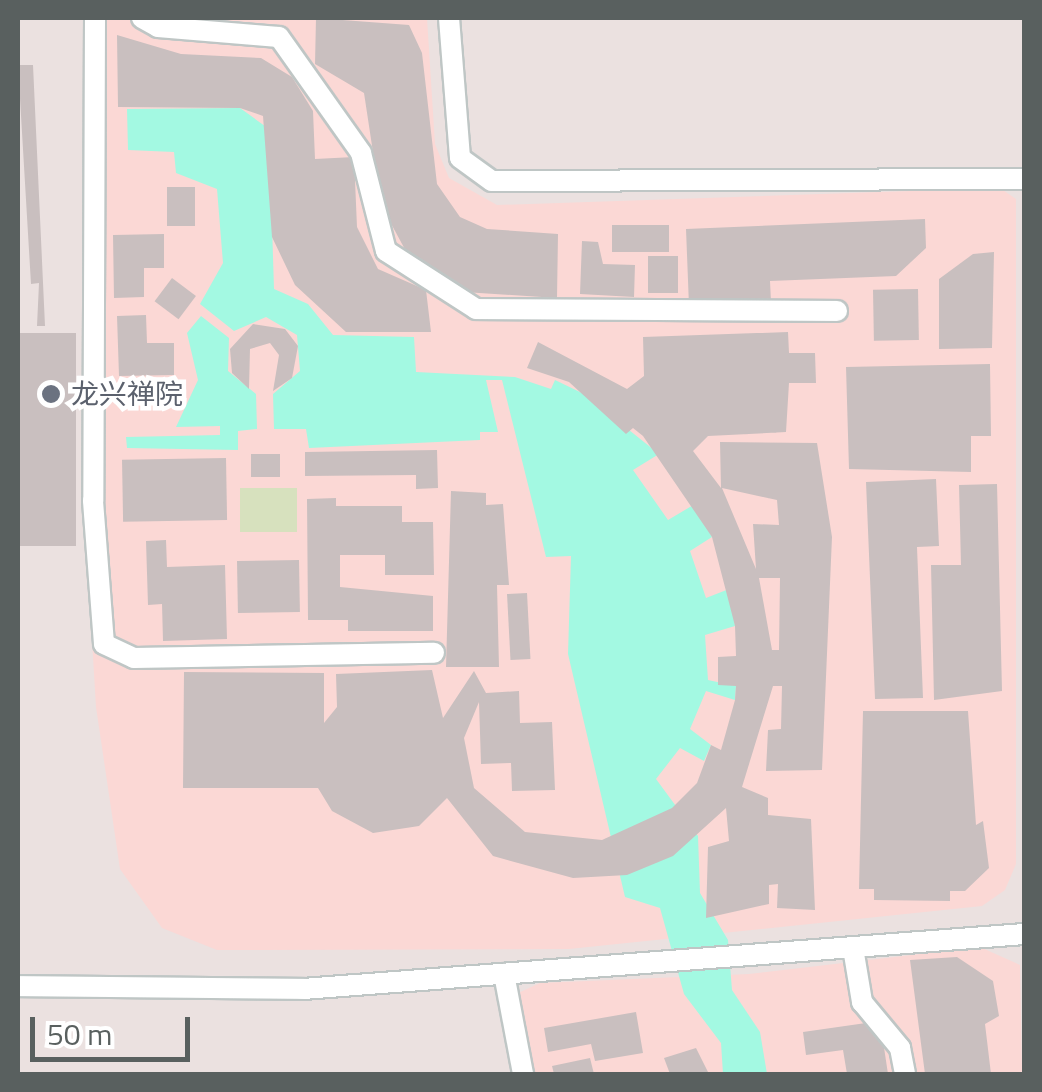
<!DOCTYPE html>
<meta charset="utf-8">
<style>
body{margin:0}
#map{position:relative;width:1042px;height:1092px;overflow:hidden;background:#ebe1e0;font-family:"Titillium Web","Noto Sans SC",sans-serif}
div>[style]{position:absolute}
[style*='--x']{left:calc(var(--x)*1px);top:calc(var(--y)*1px);width:calc(var(--w)*1px);rotate:calc(var(--a)*1deg)}
.commercial>*{inset:0;background:#fbd8d5}
.green>*{inset:0;background:#d7e1be;transform-origin:0 0}
.water>*{inset:0;background:#a3f9e2}
.building>*{inset:0;background:#c9bfbf;transform-origin:0 0}
.roads{filter:drop-shadow(2px 0 #bfc6c5) drop-shadow(-2px 0 #bfc6c5) drop-shadow(0 2px #bfc6c5) drop-shadow(0 -2px #bfc6c5)}
.minor>*{height:20px;margin:-10px;padding:0 10px;transform-origin:10px;border-radius:10px;background:#fff}
.dots>*{width:28px;height:28px;translate:-50% -50%;box-sizing:border-box;border:5px solid #fff;border-radius:50%}
span{translate:-50% -50%;white-space:nowrap;text-align:center;line-height:1.15;-webkit-text-stroke:9px #fff;paint-order:stroke}
.worship-label{font-size:28px;color:#5b616d}
.left{translate:0 -50%;text-align:left}
.frame{position:absolute;inset:0;border:20px solid #59605f;pointer-events:none}
.scale{position:absolute;left:30px;top:1017px;width:160px;height:45px;box-sizing:border-box;border:5px solid #59605f;border-top:0;padding-left:12px;font-size:30px;line-height:35px;white-space:nowrap;color:#59605f;-webkit-text-stroke:8px #fff;paint-order:stroke}
</style>
<div id="map">
<div class="commercial">
<div style="clip-path:polygon(83px 18px,427px 18px,435px 144px,449px 178px,497px 205px,1000px 188px,1016px 199px,1016px 864px,1005px 890px,982px 906px,569px 949px,217px 950px,162px 928px,120px 869px,96px 707px,85px 523px)"></div>
<div style="clip-path:polygon(980px 947px,1020px 965px,1022px 1074px,528px 1074px,516px 994px,540px 983px,749px 974px)"></div>
</div>
<div class="green">
<div style="left:297px;top:488px;width:44px;height:57px;rotate:90deg"></div>
</div>
<div class="water">
<div style="clip-path:polygon(240px 108px,269px 129px,274px 289px,308px 304px,333px 335px,414px 337px,416px 372px,515px 377px,551px 389px,555px 380px,584px 394px,659px 454px,633px 470px,668px 520px,695px 504px,712px 537px,690px 551px,706px 598px,729px 589px,735px 626px,705px 635px,708px 680px,736px 686px,735px 700px,706px 691px,690px 729px,711px 745px,704px 761px,680px 748px,656px 779px,698px 836px,700px 893px,728px 940px,732px 990px,760px 1032px,767px 1074px,723px 1074px,721px 1043px,684px 994px,660px 908px,625px 897px,568px 654px,571px 556px,546px 557px,502px 380px,486px 380px,498px 432px,480px 432px,480px 440px,309px 448px,306px 429px,274px 429px,273px 394px,300px 371px,297px 335px,266px 317px,234px 331px,200px 304px,223px 263px,217px 189px,176px 173px,174px 152px,128px 150px,127px 109px)"></div>
<div style="clip-path:polygon(201px 316px,229px 338px,228px 371px,256px 394px,257px 429px,238px 431px,238px 450px,127px 448px,126px 437px,220px 435px,220px 426px,176px 427px,198px 380px,187px 333px)"></div>
</div>
<div class="building">
<div style="clip-path:polygon(316px 18px,409px 25px,422px 53px,437px 184px,460px 217px,487px 229px,558px 234px,557px 298px,464px 292px,408px 255px,381px 205px,364px 93px,315px 64px)"></div>
<div style="clip-path:polygon(117px 35px,181px 54px,261px 58px,292px 77px,313px 111px,315px 159px,354px 157px,357px 227px,378px 269px,426px 290px,431px 332px,346px 332px,295px 285px,272px 237px,263px 116px,240px 108px,118px 107px)"></div>
<div style="clip-path:polygon(18px 65px,33px 65px,45px 326px,37px 326px,39px 283px,31px 284px)"></div>
<div style="left:167px;top:187px;width:28px;height:39px"></div>
<div style="clip-path:polygon(925px 219px,926px 248px,896px 276px,770px 281px,771px 302px,689px 306px,686px 229px)"></div>
<div style="left:612px;top:225px;width:57px;height:27px"></div>
<div style="clip-path:polygon(164px 234px,164px 268px,144px 268px,144px 297px,114px 298px,113px 235px)"></div>
<div style="clip-path:polygon(582px 241px,598px 242px,603px 264px,635px 265px,634px 297px,580px 294px)"></div>
<div style="clip-path:polygon(994px 252px,992px 348px,939px 349px,939px 279px,973px 254px)"></div>
<div style="left:648px;top:256px;width:30px;height:37px"></div>
<div style="left:172px;top:278px;width:30px;height:29px;rotate:37deg"></div>
<div style="left:918px;top:289px;width:51px;height:45px;rotate:89deg"></div>
<div style="clip-path:polygon(146px 315px,147px 343px,174px 343px,174px 375px,119px 376px,117px 316px)"></div>
<div style="clip-path:polygon(253px 324px,285px 329px,298px 346px,292px 378px,273px 391px,279px 355px,270px 343px,250px 349px,249px 389px,232px 373px,230px 349px)"></div>
<div style="clip-path:polygon(evenodd,788px 332px,789px 353px,815px 353px,816px 383px,789px 383px,786px 432px,708px 436px,693px 451px,721px 488px,720px 442px,817px 443px,832px 537px,822px 770px,766px 771px,768px 730px,781px 729px,782px 686px,773px 686px,742px 787px,768px 798px,768px 815px,811px 819px,815px 910px,777px 908px,778px 884px,769px 885px,769px 904px,706px 918px,708px 847px,729px 841px,726px 808px,673px 856px,627px 875px,573px 878px,493px 856px,447px 798px,419px 826px,373px 833px,332px 811px,318px 788px,183px 788px,184px 672px,324px 673px,324px 723px,337px 707px,336px 674px,432px 670px,443px 718px,474px 671px,486px 693px,519px 691px,520px 723px,552px 722px,555px 790px,512px 791px,511px 763px,481px 764px,479px 702px,464px 738px,474px 788px,525px 832px,602px 840px,672px 808px,697px 783px,711px 745px,721px 750px,735px 700px,736px 686px,718px 685px,718px 657px,736px 656px,735px 626px,712px 537px,643px 436px,633px 428px,626px 434px,569px 382px,527px 368px,538px 342px,627px 389px,644px 376px,643px 337px,788px 332px,722px 488px,777px 500px,779px 525px,753px 524px,756px 569px,722px 488px,788px 332px,759px 578px,780px 578px,779px 650px,772px 650px,759px 578px)"></div>
<div style="left:18px;top:333px;width:58px;height:213px"></div>
<div style="clip-path:polygon(990px 364px,991px 436px,971px 436px,971px 472px,849px 469px,846px 367px)"></div>
<div style="clip-path:polygon(437px 450px,438px 488px,416px 489px,416px 475px,305px 476px,305px 452px)"></div>
<div style="left:280px;top:454px;width:23px;height:29px;rotate:90deg"></div>
<div style="left:226px;top:458px;width:62px;height:104px;rotate:89deg"></div>
<div style="clip-path:polygon(936px 479px,939px 546px,917px 547px,923px 698px,875px 699px,866px 482px)"></div>
<div style="clip-path:polygon(997px 484px,1002px 691px,934px 700px,931px 565px,961px 565px,959px 485px)"></div>
<div style="clip-path:polygon(451px 491px,486px 493px,486px 505px,503px 504px,509px 585px,497px 585px,499px 667px,446px 667px)"></div>
<div style="clip-path:polygon(336px 498px,336px 506px,402px 506px,402px 522px,433px 522px,434px 575px,385px 575px,385px 555px,340px 555px,340px 587px,433px 596px,433px 631px,348px 631px,348px 620px,308px 620px,307px 499px)"></div>
<div style="clip-path:polygon(166px 540px,167px 567px,225px 565px,227px 639px,163px 641px,162px 604px,148px 605px,146px 541px)"></div>
<div style="left:299px;top:560px;width:52px;height:62px;rotate:89deg"></div>
<div style="left:527px;top:593px;width:66px;height:20px;rotate:87deg"></div>
<div style="clip-path:polygon(863px 711px,968px 711px,976px 825px,983px 821px,989px 868px,965px 891px,950px 891px,950px 901px,874px 900px,874px 889px,859px 889px)"></div>
<div style="clip-path:polygon(957px 957px,993px 981px,999px 1016px,985px 1024px,991px 1074px,925px 1074px,910px 960px)"></div>
<div style="clip-path:polygon(636px 1012px,643px 1053px,595px 1061px,591px 1044px,548px 1052px,544px 1028px)"></div>
<div style="clip-path:polygon(880px 1021px,888px 1074px,847px 1074px,843px 1050px,806px 1055px,803px 1032px)"></div>
<div style="clip-path:polygon(696px 1048px,709px 1074px,670px 1074px,664px 1058px)"></div>
<div style="clip-path:polygon(590px 1058px,594px 1074px,554px 1074px,552px 1066px)"></div>
</div>
<div class="roads">
<div class="minor">
<div style="--x:95;--y:18;--w:483;--a:90.2"></div>
<div style="--x:93;--y:501;--w:143;--a:85.6"></div>
<div style="--x:104;--y:644;--w:33;--a:25"></div>
<div style="--x:134;--y:658;--w:300;--a:-1"></div>
<div style="--x:142;--y:18;--w:18;--a:29"></div>
<div style="--x:158;--y:27;--w:121;--a:4.7"></div>
<div style="--x:279;--y:37;--w:142;--a:54.7"></div>
<div style="--x:361;--y:153;--w:101;--a:75.7"></div>
<div style="--x:386;--y:251;--w:107;--a:32.8"></div>
<div style="--x:476;--y:309;--w:361;--a:0.3"></div>
<div style="--x:449;--y:18;--w:140;--a:85.5"></div>
<div style="--x:460;--y:158;--w:39;--a:36"></div>
<div style="--x:492;--y:181;--w:532;--a:-0.22"></div>
<div style="--x:853;--y:948;--w:55;--a:80.5"></div>
<div style="--x:862;--y:1002;--w:60;--a:50.4"></div>
<div style="--x:900;--y:1048;--w:26;--a:79"></div>
<div style="--x:504;--y:974;--w:102;--a:79.2"></div>
<div style="--x:18;--y:986;--w:285;--a:0.6"></div>
<div style="--x:303;--y:989;--w:723;--a:-4.36"></div>
</div>
</div>
<div class="dots">
<div style="left:51px;top:394px;background:#6b7280"></div>
</div>
<div class="worship-label">
<span class="left" style="left:71px;top:394px">龙兴禅院</span>
</div>
<div class="frame"></div>
<div class="scale">50 m</div>
</div>
